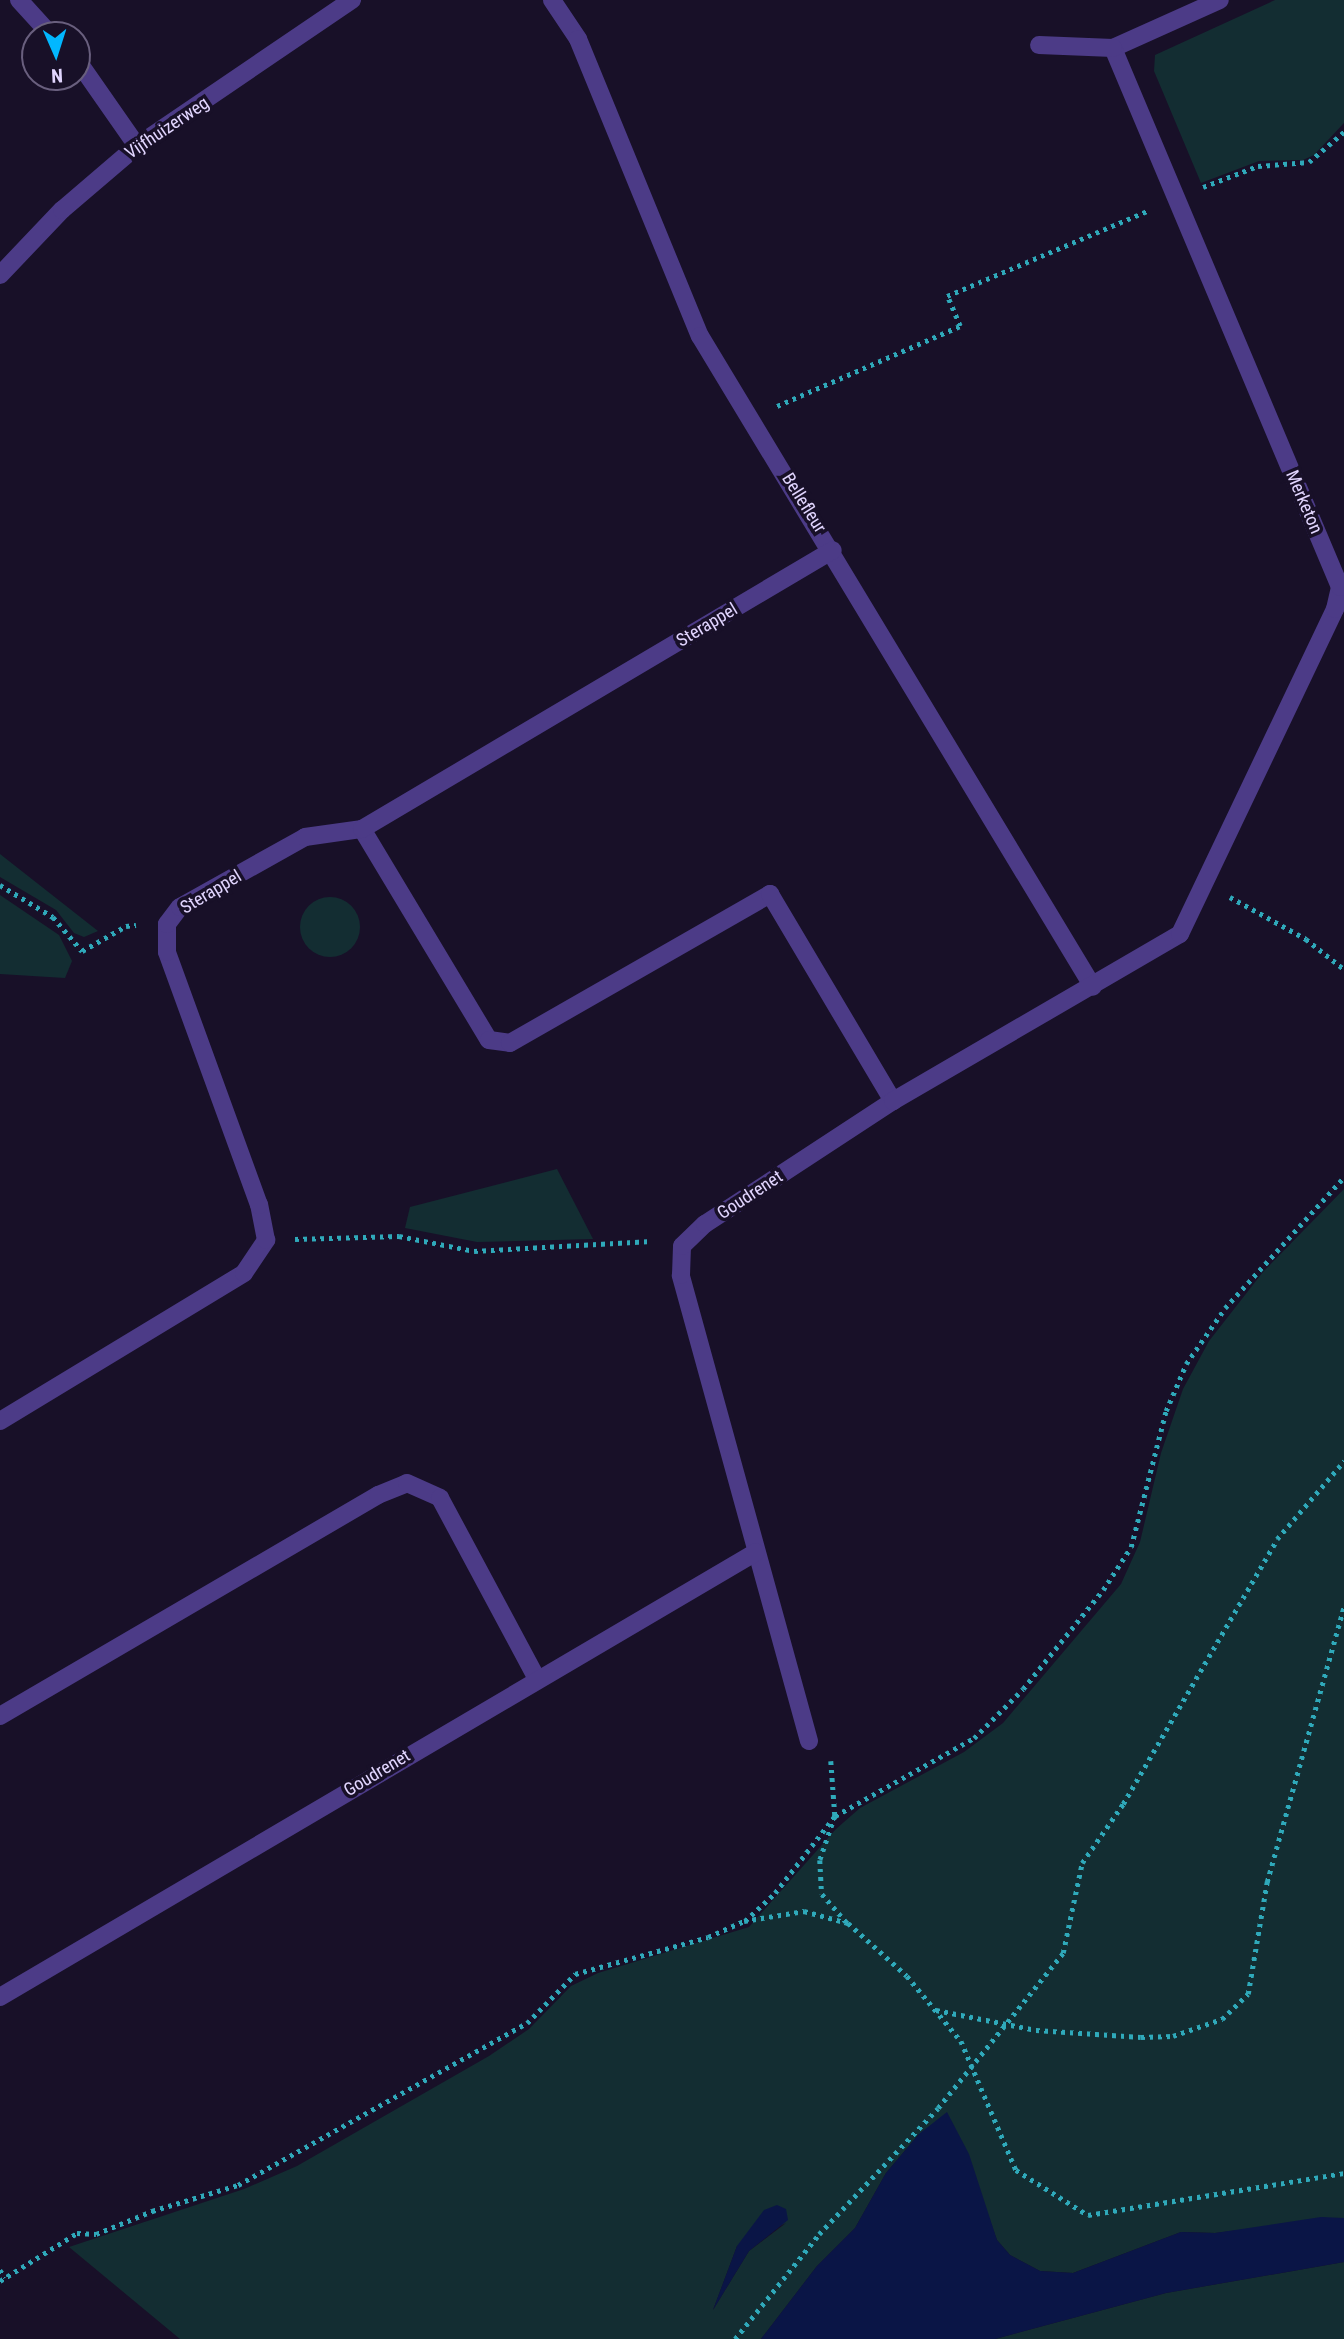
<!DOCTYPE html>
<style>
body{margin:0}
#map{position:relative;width:1344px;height:2339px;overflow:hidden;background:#181028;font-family:"Roboto Condensed",sans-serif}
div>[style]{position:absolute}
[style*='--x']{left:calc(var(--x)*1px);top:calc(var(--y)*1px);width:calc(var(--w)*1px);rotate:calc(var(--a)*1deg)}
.green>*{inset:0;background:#132d32}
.round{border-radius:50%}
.water>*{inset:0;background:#0a1546}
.path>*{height:4.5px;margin-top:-2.25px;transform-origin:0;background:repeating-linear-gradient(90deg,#2fa9ba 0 3.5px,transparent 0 8.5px)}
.minor>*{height:18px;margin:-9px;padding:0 9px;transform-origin:9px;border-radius:9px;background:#4c3b87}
span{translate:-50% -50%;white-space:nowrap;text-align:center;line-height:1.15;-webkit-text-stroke:7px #181028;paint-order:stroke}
.street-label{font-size:18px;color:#e2d6ff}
.north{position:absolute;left:21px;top:21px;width:70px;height:70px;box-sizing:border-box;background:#181028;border:2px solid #695f7e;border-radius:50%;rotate:177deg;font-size:19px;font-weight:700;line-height:28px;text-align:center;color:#e2d6ff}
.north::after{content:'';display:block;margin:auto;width:24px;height:32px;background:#02b7ff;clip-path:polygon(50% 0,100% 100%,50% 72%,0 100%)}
</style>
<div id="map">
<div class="green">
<div style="clip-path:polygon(1275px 0,1344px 0,1344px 123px,1314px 155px,1303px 160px,1259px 161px,1201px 183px,1154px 71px,1155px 55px)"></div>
<div style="clip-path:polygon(0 854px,98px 931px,84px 937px,74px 933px,56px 910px,0 877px)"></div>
<div style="clip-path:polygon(0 895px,59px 935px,72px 961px,65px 978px,0 974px)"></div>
<div class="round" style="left:300px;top:897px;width:60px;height:60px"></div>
<div style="clip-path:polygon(557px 1169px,593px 1239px,477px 1242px,405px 1228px,410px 1207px)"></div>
<div style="clip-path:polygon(evenodd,1344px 1189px,1344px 2218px,1215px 2233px,1181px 2232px,1073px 2273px,1040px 2271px,1010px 2255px,997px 2240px,983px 2202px,919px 2134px,886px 2173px,855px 2228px,817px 2266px,761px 2339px,180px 2339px,69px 2247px,244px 2189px,297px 2166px,489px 2056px,529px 2029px,571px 1986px,598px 1973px,749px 1927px,836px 1829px,860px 1808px,964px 1752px,1003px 1723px,1121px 1584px,1140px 1542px,1161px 1453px,1183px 1389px,1209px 1341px,1263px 1272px,1344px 1189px,786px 2223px,749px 2251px,713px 2310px,737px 2246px,786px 2223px)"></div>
<div style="clip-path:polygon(1344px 2262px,1344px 2339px,995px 2339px,1166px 2293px)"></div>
</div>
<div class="water">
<div style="clip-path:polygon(947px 2112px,969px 2154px,997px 2240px,1010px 2255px,1040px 2271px,1073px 2273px,1181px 2232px,1215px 2233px,1321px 2217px,1344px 2218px,1344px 2262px,1166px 2293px,995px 2339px,761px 2339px,817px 2266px,855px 2228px,886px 2173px,919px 2134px)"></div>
<div style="clip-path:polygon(777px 2205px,786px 2209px,788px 2220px,749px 2251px,713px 2310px,737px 2246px,764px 2210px)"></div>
</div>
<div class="path">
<div style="--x:1203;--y:187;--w:59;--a:-20.9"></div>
<div style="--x:1258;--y:166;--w:51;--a:-4.5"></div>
<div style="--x:1309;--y:162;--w:46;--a:-40.6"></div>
<div style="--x:777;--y:406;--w:200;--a:-23.6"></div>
<div style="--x:960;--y:326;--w:33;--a:-113"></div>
<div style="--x:947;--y:296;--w:220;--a:-23"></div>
<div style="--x:0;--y:885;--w:62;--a:31.1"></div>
<div style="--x:53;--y:917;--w:45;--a:49.5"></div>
<div style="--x:82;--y:951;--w:51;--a:-29.6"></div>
<div style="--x:126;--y:926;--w:10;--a:-6"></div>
<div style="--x:1230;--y:897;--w:87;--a:28.9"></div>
<div style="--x:1306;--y:939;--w:48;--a:38.3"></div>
<div style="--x:295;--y:1239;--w:104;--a:-1.7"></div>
<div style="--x:399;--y:1236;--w:76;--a:11.3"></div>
<div style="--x:474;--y:1251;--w:178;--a:-3.2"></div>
<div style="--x:831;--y:1761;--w:55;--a:85.8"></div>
<div style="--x:835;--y:1816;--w:46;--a:108.8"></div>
<div style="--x:820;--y:1860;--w:34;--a:87"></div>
<div style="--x:822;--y:1894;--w:37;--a:49"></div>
<div style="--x:745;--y:1921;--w:41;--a:-43"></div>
<div style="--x:775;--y:1893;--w:98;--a:-52.1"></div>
<div style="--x:835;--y:1816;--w:159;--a:-29.3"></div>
<div style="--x:974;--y:1738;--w:69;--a:-45"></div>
<div style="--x:1023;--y:1689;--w:127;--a:-51.1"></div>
<div style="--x:1103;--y:1590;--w:51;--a:-56.9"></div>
<div style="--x:1131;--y:1547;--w:140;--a:-75.6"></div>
<div style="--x:1166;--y:1411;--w:51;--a:-66.9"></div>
<div style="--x:1186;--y:1364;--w:68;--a:-55.1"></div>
<div style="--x:1225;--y:1308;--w:177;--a:-47.7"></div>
<div style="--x:936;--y:2010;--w:102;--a:11.3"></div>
<div style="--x:1036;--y:2030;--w:105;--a:3.8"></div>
<div style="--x:1141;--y:2037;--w:32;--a:-2"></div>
<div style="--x:1173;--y:2036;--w:52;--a:-19.1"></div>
<div style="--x:1222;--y:2019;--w:36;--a:-44"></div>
<div style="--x:1248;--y:1994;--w:114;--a:-80.4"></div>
<div style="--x:1267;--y:1882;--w:287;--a:-74.4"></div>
<div style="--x:0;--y:2270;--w:9;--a:54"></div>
<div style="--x:0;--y:2281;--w:91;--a:-31.9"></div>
<div style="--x:77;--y:2233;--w:19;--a:3"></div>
<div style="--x:96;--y:2234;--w:61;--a:-22.3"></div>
<div style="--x:152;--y:2211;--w:90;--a:-16.8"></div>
<div style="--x:238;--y:2185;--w:331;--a:-29.3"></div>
<div style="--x:527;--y:2023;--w:69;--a:-45.6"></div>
<div style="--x:575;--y:1974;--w:138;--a:-15.5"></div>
<div style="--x:708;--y:1937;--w:39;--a:-24"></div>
<div style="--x:744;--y:1921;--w:61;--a:-9.5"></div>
<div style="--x:804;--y:1911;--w:46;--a:15.3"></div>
<div style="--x:848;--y:1923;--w:79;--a:41.9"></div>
<div style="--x:907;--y:1976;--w:85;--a:50.3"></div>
<div style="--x:961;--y:2041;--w:140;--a:66.9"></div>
<div style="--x:1016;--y:2170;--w:85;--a:32"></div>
<div style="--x:1088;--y:2215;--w:259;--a:-9.3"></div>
<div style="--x:735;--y:2339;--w:134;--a:-51.3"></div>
<div style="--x:819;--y:2234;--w:173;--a:-46.6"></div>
<div style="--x:938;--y:2108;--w:199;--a:-51.1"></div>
<div style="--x:1063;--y:1953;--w:92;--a:-78.1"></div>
<div style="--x:1082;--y:1863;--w:72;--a:-55.2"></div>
<div style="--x:1123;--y:1804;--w:306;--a:-59.8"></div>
<div style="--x:1277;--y:1539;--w:103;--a:-49.3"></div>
</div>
<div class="minor">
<div style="--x:19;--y:0;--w:47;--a:47.6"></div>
<div style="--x:552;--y:0;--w:47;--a:56.3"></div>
<div style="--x:578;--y:39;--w:321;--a:67.7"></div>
<div style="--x:700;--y:336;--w:760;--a:58.88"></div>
<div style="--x:1113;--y:48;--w:117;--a:-24.2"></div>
<div style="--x:77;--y:60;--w:105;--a:55.1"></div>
<div style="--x:0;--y:275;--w:90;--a:-46.4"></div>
<div style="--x:62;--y:210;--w:99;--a:-40.5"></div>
<div style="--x:137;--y:146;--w:260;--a:-34.2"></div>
<div style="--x:362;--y:829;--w:246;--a:59"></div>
<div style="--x:489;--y:1040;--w:21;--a:8"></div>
<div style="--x:510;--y:1043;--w:300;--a:-29.8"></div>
<div style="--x:770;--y:894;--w:241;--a:59.3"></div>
<div style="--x:0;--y:1421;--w:285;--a:-31.2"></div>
<div style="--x:244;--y:1273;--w:40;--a:-56"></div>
<div style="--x:266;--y:1240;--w:36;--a:-101"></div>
<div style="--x:259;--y:1205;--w:269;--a:-110"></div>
<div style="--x:167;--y:952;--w:28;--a:-90"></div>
<div style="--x:167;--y:924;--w:21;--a:-53"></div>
<div style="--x:180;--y:907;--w:143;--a:-29.2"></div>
<div style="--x:305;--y:837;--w:58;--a:-8"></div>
<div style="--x:362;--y:829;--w:547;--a:-30.64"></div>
<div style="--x:0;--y:1716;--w:438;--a:-30.3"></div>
<div style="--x:378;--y:1495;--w:31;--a:-22"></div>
<div style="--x:407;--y:1483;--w:36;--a:24"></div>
<div style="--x:440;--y:1498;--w:205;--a:61.8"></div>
<div style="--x:809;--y:1741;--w:483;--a:-105.4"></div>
<div style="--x:681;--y:1275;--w:29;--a:-88"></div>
<div style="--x:682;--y:1246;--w:32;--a:-44"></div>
<div style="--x:705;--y:1224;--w:225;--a:-33.2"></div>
<div style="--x:893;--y:1101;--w:332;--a:-30.2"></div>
<div style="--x:1180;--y:934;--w:360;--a:-64.5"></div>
<div style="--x:1335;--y:609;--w:23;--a:-77"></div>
<div style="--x:1340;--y:587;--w:585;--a:-112.84"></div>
<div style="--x:1113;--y:48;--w:74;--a:-177.7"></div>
<div style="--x:0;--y:1997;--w:877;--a:-30.48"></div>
</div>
<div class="street-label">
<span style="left:167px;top:128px;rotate:-34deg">Vijfhuizerweg</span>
<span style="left:1304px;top:502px;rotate:67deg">Merketon</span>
<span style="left:804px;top:503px;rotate:58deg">Bellefleur</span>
<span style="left:707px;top:625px;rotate:-31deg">Sterappel</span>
<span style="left:211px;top:892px;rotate:-31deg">Sterappel</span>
<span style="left:750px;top:1195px;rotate:-33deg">Goudrenet</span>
<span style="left:377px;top:1773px;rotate:-31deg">Goudrenet</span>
</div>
<div class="north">N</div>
</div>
